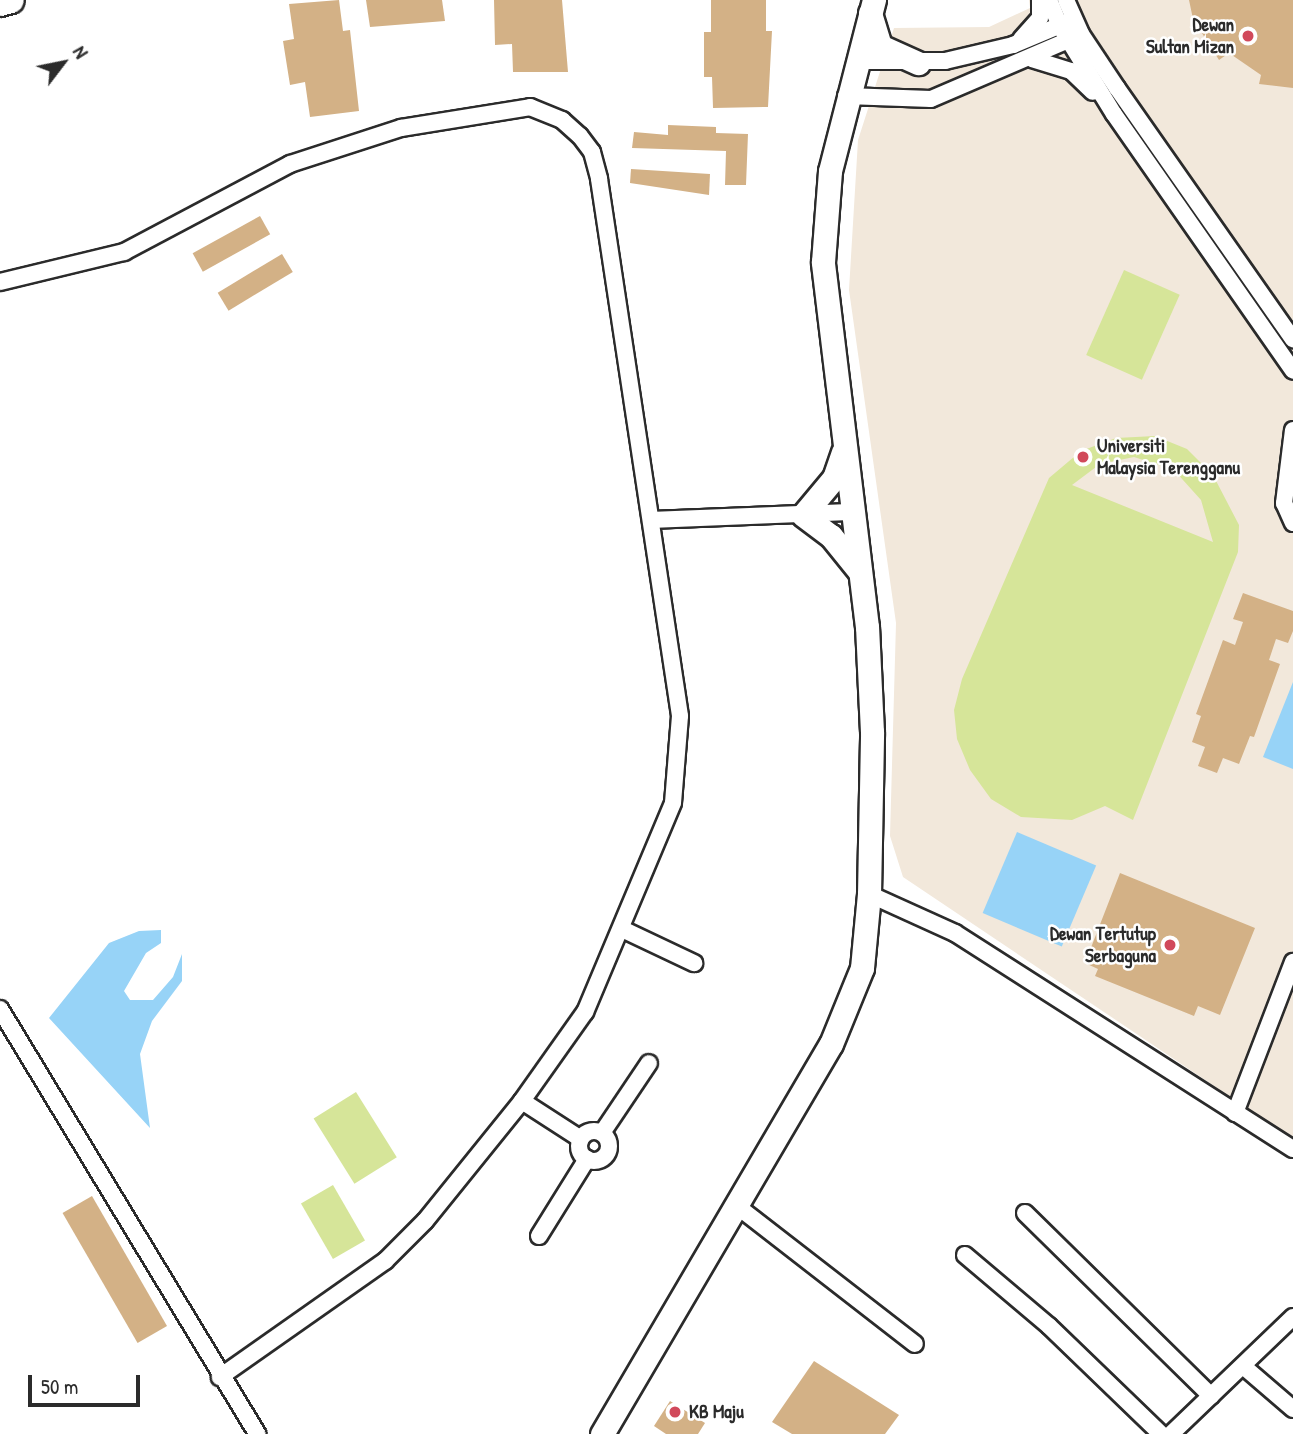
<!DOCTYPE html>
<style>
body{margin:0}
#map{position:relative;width:1293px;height:1434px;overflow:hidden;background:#fff;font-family:"Patrick Hand",sans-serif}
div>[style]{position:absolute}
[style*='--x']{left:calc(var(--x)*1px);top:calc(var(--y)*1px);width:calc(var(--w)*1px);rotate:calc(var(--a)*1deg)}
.built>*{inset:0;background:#f2e8db}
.green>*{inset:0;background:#d6e599;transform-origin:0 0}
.water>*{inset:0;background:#97d3f7;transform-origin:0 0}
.building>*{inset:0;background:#d3b186;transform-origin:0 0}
.roads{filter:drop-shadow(2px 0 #2b2b2b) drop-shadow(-2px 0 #2b2b2b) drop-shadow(0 2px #2b2b2b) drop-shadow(0 -2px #2b2b2b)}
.minor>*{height:16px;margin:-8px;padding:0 8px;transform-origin:8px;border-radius:8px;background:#fff}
.minor>.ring{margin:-8px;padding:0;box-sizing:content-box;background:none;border:16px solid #fff;border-radius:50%}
.secondary>*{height:23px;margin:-11.5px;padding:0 11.5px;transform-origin:11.5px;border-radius:11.5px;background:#fff}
.primary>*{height:26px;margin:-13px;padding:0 13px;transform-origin:13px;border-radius:13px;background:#fff}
.dots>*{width:19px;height:19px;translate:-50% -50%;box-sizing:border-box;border:4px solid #fff;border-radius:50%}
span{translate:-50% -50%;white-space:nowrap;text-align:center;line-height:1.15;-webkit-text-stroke:5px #fff;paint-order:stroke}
.poi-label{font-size:19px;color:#2b2b2b;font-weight:700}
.right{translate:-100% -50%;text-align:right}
.left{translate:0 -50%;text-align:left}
.north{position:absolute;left:28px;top:28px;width:70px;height:70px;-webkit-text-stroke:5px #fff;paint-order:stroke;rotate:58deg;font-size:19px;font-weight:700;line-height:28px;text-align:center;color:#2b2b2b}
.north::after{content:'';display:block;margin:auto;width:24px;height:32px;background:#2b2b2b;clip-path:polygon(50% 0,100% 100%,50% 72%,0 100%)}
.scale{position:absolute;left:28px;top:1375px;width:112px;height:32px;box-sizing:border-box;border:4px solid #2b2b2b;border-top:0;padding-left:9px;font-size:21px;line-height:24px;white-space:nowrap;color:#2b2b2b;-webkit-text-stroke:5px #fff;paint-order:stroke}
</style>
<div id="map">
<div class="built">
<div style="clip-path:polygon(1029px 0,1293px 0,1293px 1139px,903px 877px,890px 836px,896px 623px,849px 290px,858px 140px,894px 28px,989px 27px,1030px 8px)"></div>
</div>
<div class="green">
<div style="left:1124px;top:270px;width:61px;height:93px;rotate:24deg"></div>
<div style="clip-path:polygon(evenodd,1155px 436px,1187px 449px,1213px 475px,1239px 525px,1238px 552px,1133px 820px,1105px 806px,1072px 820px,1021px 817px,991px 799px,970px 770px,957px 739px,954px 710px,962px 679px,1049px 478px,1081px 451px,1116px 438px,1155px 436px,1134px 457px,1174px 470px,1201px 500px,1213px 542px,1072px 485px,1100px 464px,1134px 457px)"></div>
<div style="left:356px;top:1092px;width:77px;height:50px;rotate:58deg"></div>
<div style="left:333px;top:1185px;width:64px;height:37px;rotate:60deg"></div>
</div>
<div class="water">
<div style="clip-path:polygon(1293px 682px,1293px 769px,1263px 757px)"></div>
<div style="left:1017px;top:832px;width:86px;height:88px;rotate:23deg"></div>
<div style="clip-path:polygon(161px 930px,161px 943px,146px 953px,124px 991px,130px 1000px,153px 1000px,173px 977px,182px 954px,182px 981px,152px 1021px,140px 1054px,150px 1128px,49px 1018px,109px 943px,139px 931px)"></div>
</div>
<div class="building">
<div style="clip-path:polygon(339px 0,343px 31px,350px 30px,359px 111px,310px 117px,305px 82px,290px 85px,283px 41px,294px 39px,289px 4px)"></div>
<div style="clip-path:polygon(366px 0,442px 0,445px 21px,370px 27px)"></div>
<div style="clip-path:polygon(494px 0,562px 0,568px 72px,513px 72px,512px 44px,495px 45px)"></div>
<div style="clip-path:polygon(711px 0,766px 0,766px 31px,772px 31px,768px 107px,713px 108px,712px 77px,704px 77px,704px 32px,711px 32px)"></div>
<div style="clip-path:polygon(1189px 0,1293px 0,1293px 88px,1259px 84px,1261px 75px,1229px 53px,1219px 60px,1193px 19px)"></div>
<div style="clip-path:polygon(668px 125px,716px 127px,716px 133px,748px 134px,746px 185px,725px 185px,726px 151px,632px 148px,634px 132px,668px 135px)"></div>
<div style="clip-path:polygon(631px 169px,710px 174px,709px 195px,630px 183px)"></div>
<div style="left:260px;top:216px;width:21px;height:77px;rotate:61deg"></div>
<div style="left:282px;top:254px;width:21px;height:75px;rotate:59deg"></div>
<div style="clip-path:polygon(1243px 593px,1293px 611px,1293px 631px,1288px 643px,1276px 639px,1269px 660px,1280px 664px,1254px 737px,1250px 736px,1239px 764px,1223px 758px,1217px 773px,1198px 766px,1205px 747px,1192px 742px,1201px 716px,1196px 714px,1223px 640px,1235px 645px,1243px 622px,1233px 619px)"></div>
<div style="clip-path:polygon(1120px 873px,1255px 928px,1220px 1015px,1198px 1006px,1194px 1016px,1095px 976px,1098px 969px,1085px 963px)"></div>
<div style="left:92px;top:1196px;width:150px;height:34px;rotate:60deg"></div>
<div style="clip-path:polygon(814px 1361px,899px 1415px,885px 1434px,792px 1434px,772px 1422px)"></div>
<div style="clip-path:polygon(670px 1401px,705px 1423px,698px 1434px,666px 1434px,654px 1426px)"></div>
</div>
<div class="roads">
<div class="minor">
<div style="--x:1049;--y:0;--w:28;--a:67"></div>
<div style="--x:1060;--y:26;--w:103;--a:58.5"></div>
<div style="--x:1114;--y:114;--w:313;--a:55.1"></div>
<div style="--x:1066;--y:0;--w:37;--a:66"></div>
<div style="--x:1081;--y:34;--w:65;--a:56.3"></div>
<div style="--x:1117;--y:88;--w:307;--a:55"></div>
<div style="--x:1021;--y:39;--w:28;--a:-48"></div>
<div style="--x:1040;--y:18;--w:18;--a:-90"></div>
<div style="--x:1032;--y:59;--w:41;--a:17.1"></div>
<div style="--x:1071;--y:71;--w:30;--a:44"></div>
<div style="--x:856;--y:61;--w:89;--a:0"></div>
<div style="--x:945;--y:61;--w:70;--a:-13.2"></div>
<div style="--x:1013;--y:45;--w:60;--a:-22.7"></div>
<div style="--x:846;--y:96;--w:85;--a:2"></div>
<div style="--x:931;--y:99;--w:158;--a:-23.2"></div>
<div style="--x:0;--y:282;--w:128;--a:-13.6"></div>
<div style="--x:124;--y:252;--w:188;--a:-27.9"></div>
<div style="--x:290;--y:164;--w:117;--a:-18"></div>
<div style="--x:401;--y:128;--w:131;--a:-9.2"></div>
<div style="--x:530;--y:107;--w:35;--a:22"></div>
<div style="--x:562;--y:120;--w:24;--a:42"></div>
<div style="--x:580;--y:136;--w:20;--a:53"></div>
<div style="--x:592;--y:152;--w:28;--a:75"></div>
<div style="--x:599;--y:179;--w:543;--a:81.42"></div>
<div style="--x:680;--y:716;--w:87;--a:94.6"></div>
<div style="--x:673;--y:803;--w:227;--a:112.8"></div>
<div style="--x:585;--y:1012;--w:109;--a:125.3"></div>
<div style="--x:522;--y:1101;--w:154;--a:128.9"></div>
<div style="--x:425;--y:1221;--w:57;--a:135"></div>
<div style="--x:385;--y:1261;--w:202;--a:144.9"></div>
<div style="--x:1293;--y:430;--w:74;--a:97"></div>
<div style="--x:1284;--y:503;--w:22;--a:66"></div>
<div style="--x:652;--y:520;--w:202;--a:-2.3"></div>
<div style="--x:869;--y:894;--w:94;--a:24.4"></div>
<div style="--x:955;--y:933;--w:401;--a:32.6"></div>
<div style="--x:622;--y:929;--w:80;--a:25.3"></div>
<div style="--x:0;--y:1009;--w:497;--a:58.8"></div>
<div style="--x:522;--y:1101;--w:70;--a:32.8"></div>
<div style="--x:1235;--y:1113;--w:162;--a:-69"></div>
<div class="ring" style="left:579px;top:1131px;width:14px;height:14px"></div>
<div style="--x:602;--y:1133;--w:84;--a:-56.1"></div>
<div style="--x:737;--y:1206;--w:225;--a:37.8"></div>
<div style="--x:1025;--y:1213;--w:261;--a:44.5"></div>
<div style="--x:539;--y:1236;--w:91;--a:-58.1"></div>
<div style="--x:965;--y:1255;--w:110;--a:40.2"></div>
<div style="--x:1049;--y:1326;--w:156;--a:44"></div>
<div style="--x:1243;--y:1366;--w:66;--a:40.7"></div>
<div style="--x:1171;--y:1434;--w:169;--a:-43.8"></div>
</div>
<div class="secondary">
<div style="--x:870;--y:13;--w:34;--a:73"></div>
<div style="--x:880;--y:46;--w:42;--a:24.1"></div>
<div style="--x:843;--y:452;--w:28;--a:109"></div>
<div style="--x:834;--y:478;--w:48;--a:130"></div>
<div style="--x:803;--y:515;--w:35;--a:37"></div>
<div style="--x:831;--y:536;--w:46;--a:51.1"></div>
<div style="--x:602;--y:1434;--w:452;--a:-59.6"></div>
<div style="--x:831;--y:1044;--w:82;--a:-67.8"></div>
<div style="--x:862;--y:968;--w:74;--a:-84.6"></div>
<div style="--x:869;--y:894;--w:162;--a:-88.9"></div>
<div style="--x:872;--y:732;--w:105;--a:-92.7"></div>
<div style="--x:867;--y:627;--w:368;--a:-96.9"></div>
<div style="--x:823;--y:262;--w:91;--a:-85.6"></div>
<div style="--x:830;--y:171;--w:177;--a:-75.6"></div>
</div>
<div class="primary">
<div style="--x:0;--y:3;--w:11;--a:-15"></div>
</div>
</div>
<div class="dots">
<div style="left:1248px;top:36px;background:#d1495b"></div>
<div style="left:1083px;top:457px;background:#d1495b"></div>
<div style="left:1170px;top:945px;background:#d1495b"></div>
<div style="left:675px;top:1412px;background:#d1495b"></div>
</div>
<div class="poi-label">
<span class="right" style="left:1234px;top:36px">Dewan<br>Sultan Mizan</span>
<span class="left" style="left:1097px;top:457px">Universiti<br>Malaysia Terengganu</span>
<span class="right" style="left:1156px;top:945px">Dewan Tertutup<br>Serbaguna</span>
<span class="left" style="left:689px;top:1412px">KB Maju</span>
</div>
<div class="north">N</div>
<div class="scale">50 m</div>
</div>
